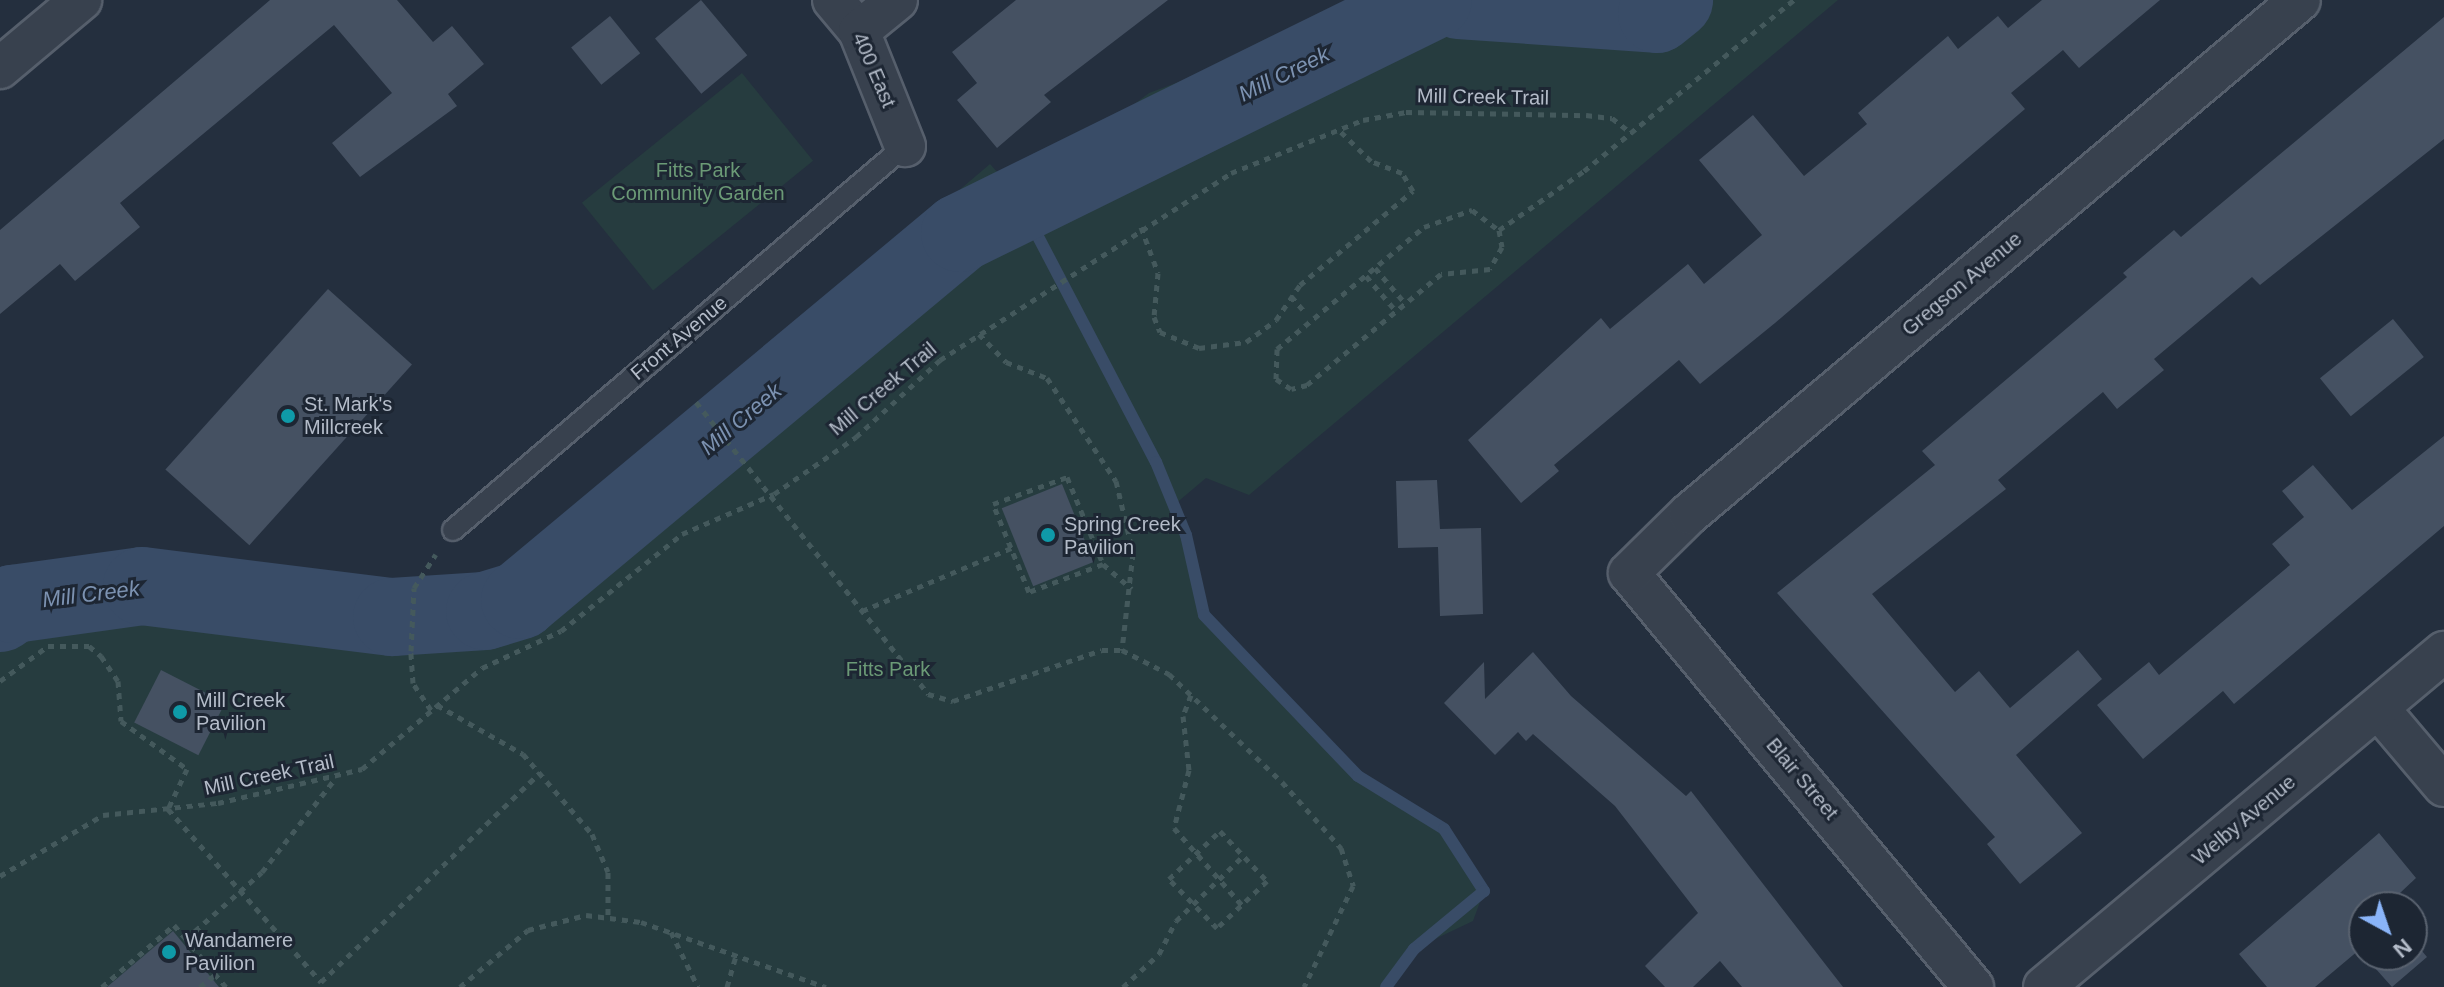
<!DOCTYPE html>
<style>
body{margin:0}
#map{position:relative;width:2444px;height:987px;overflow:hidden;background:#242f3e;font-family:Arial,sans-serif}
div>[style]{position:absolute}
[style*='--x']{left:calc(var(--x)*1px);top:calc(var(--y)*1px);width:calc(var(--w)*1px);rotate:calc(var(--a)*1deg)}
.green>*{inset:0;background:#263c3f;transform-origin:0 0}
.stream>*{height:12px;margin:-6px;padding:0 6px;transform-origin:6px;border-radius:6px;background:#394c67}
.river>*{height:78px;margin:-39px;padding:0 39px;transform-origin:39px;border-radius:39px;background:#394c67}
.building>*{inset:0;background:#455162;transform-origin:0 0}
.path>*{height:5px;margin-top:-2.5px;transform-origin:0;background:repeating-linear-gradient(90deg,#44595c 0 6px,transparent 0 12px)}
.roads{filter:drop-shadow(2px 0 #565f6c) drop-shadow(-2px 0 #565f6c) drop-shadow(0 2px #565f6c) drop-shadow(0 -2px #565f6c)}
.lane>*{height:20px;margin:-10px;padding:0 10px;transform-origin:10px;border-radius:10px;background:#38414e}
.street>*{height:40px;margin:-20px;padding:0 20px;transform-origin:20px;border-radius:20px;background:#38414e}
.dots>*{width:22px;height:22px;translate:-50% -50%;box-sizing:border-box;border:4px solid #1d2633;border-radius:50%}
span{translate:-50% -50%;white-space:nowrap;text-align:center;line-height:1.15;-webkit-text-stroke:6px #1d2633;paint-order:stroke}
.street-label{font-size:20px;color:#b4bcc9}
.park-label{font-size:20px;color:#6b9a76}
.poi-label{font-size:20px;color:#b4bcc9}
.left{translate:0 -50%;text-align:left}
.water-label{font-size:22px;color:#7c92b1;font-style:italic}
.north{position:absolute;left:2348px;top:891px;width:80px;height:80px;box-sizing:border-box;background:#1d2633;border:2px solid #59626f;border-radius:50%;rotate:140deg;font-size:22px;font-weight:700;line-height:32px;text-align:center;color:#b4bcc9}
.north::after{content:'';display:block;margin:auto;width:28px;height:36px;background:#8ab4f8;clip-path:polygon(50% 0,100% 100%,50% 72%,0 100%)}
</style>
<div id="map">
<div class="green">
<div style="clip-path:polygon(1372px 0,1838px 0,1249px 495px,1206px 478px,1174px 505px,1204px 615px,1358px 776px,1444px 829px,1484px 891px,1473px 921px,1414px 949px,1386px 987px,0 987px,0 597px,148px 567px,421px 586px,480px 582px,525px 559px,990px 164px,1016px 193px,1149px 93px,1351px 18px)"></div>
<div style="left:742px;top:73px;width:113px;height:206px;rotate:51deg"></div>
</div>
<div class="stream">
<div style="--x:1021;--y:204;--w:291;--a:62.4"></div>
<div style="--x:1156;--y:462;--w:79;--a:67.7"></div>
<div style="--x:1186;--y:535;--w:82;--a:77.3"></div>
<div style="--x:1204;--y:615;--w:223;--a:46.3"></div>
<div style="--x:1358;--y:776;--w:101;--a:31.6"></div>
<div style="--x:1444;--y:829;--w:74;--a:57.2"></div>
<div style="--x:1484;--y:891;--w:91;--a:140.4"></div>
<div style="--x:1414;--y:949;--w:47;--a:126.4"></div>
</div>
<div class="river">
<div style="--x:1459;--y:0;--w:198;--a:4"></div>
<div style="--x:1657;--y:14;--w:22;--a:-39"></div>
<div style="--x:0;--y:613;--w:16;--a:-35"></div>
<div style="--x:13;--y:604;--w:130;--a:-7.9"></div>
<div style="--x:142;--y:586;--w:252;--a:7.1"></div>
<div style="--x:392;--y:617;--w:93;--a:-3.7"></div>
<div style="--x:485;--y:611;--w:37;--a:-17"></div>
<div style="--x:520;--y:600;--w:573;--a:-39.83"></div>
<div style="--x:960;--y:233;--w:527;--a:-26.22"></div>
</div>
<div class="building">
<div style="clip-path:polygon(270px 0,397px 0,433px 42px,452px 26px,484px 64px,448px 94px,457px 106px,360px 177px,332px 143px,392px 93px,334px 25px,120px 203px,140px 227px,75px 281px,60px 264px,0 314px,0 230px)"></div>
<div style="left:701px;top:0;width:72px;height:60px;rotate:50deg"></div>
<div style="clip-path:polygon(1016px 0,1168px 0,1044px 95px,1051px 102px,997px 148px,957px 100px,977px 83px,952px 52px)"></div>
<div style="clip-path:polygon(2042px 0,2160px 0,2079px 68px,2063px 50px,2011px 93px,2025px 109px,1775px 323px,1700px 384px,1679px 360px,1554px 465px,1559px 471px,1521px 503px,1468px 440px,1601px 318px,1610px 329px,1688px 264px,1704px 284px,1762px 235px,1699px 160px,1753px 115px,1804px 176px,1867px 124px,1858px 113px,1948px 36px,1958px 49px,1998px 16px,2008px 28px)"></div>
<div style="left:610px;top:16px;width:48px;height:50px;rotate:51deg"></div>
<div style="clip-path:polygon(2444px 17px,2444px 139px,2260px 285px,2252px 277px,2154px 359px,2164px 370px,2117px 409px,2103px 392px,1998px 480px,2006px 489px,1872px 594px,1955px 692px,1979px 671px,2010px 708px,2078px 650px,2102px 679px,2016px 755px,2082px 833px,2020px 884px,1987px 844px,1995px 837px,1777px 593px,1935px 465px,1922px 451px,2127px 277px,2123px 273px,2174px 230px,2181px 237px)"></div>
<div style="left:328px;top:289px;width:113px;height:243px;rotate:42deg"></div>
<div style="left:2393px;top:319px;width:49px;height:94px;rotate:51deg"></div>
<div style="clip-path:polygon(2444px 436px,2444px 526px,2234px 704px,2223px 691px,2143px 759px,2097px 705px,2149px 662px,2159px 675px,2290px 565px,2272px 544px,2304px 517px,2282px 491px,2313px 465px,2352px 510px)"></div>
<div style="clip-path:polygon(1437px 480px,1440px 529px,1481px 528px,1483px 614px,1440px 616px,1438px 547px,1398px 548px,1396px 481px)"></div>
<div style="left:1062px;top:484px;width:84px;height:65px;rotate:68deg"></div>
<div style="clip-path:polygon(1533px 652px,1571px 696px,1686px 796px,1691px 791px,1843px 987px,1742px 987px,1720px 961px,1693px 987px,1665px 987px,1645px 966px,1698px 913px,1615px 806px,1533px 734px,1526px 741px,1518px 732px,1495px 755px,1444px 703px,1484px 662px,1485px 699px)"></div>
<div style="left:161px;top:670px;width:72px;height:59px;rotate:27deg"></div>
<div style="clip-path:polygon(2379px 833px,2416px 878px,2385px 907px,2364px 907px,2364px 955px,2412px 955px,2412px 939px,2427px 957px,2392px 987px,2359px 950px,2315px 987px,2267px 987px,2239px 954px)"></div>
<div style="clip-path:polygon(173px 931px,219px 987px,107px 987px)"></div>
</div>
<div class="path">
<div style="--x:1141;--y:227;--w:49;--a:69.7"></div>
<div style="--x:1158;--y:273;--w:44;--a:95.2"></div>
<div style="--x:1154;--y:317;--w:16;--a:68"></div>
<div style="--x:1160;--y:332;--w:42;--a:22.3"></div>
<div style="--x:1199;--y:348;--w:47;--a:-7.3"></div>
<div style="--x:1246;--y:342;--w:37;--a:-36"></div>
<div style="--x:1276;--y:320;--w:42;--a:-55.6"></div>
<div style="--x:1300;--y:285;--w:147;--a:-39.8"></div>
<div style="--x:1413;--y:191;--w:21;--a:-121"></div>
<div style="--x:1402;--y:173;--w:33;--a:-159"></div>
<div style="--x:1371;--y:161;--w:46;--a:-135.9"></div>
<div style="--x:1499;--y:230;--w:17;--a:80"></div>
<div style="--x:1502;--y:247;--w:25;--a:119"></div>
<div style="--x:1490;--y:269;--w:49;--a:174.2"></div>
<div style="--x:1441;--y:274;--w:174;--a:140.4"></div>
<div style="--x:1307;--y:385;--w:16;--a:166"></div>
<div style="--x:1291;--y:389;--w:18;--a:-146"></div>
<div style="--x:1276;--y:379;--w:30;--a:-88"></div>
<div style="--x:1277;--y:349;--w:191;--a:-39.7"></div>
<div style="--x:1424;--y:227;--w:51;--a:-19.5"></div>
<div style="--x:1472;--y:210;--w:34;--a:37"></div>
<div style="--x:1499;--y:230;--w:103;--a:-34.8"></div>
<div style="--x:1584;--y:171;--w:271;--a:-39.2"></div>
<div style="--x:1375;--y:268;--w:46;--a:49.4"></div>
<div style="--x:1366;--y:276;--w:46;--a:49.4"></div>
<div style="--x:1291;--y:296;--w:20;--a:49"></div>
<div style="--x:979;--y:334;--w:39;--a:46"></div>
<div style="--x:1006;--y:362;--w:44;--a:21.3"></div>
<div style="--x:1047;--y:378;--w:124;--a:56.2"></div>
<div style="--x:1116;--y:481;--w:74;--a:76.7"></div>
<div style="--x:1133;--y:553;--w:98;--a:96.5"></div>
<div style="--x:696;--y:402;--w:373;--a:51.5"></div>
<div style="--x:928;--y:694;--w:26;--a:16"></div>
<div style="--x:953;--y:701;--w:157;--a:-18.9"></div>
<div style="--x:1102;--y:650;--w:20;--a:0"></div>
<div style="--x:1122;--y:650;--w:53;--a:27.1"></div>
<div style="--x:1169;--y:674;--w:156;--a:43.7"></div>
<div style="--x:1282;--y:782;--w:89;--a:48.2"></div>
<div style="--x:1341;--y:848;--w:40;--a:72"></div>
<div style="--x:1353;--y:886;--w:112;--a:115.9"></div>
<div style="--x:1103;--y:564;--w:79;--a:159.3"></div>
<div style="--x:1029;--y:592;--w:95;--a:-112.2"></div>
<div style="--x:993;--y:504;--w:79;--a:-20"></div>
<div style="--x:1067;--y:477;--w:94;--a:67.5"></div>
<div style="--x:1103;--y:564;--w:38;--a:41"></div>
<div style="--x:862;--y:611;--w:162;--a:-22.9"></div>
<div style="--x:0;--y:681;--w:59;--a:-36.1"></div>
<div style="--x:48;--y:646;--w:41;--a:0"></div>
<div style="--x:89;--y:646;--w:16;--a:40"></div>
<div style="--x:101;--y:656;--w:30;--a:56"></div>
<div style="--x:118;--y:681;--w:40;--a:85.7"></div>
<div style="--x:121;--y:721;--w:82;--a:36"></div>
<div style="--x:187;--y:769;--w:44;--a:115.4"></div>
<div style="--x:168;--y:809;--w:231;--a:48.5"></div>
<div style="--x:321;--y:982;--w:303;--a:-43.7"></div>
<div style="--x:1191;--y:695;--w:22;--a:111"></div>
<div style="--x:1183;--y:716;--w:54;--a:83.7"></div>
<div style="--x:1189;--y:770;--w:60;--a:104.5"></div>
<div style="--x:1174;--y:828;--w:103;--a:48.6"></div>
<div style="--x:437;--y:705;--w:99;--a:29.7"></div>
<div style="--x:523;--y:754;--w:106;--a:49.2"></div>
<div style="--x:592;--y:834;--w:41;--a:67.2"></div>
<div style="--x:608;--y:872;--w:43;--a:90"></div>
<div style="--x:431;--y:710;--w:32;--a:-124"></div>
<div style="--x:413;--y:683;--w:32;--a:-94"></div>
<div style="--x:411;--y:651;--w:63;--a:-87.3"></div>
<div style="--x:414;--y:588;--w:40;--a:-57.1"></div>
<div style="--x:1220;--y:831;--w:69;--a:46.8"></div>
<div style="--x:1267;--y:881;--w:69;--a:136.8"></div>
<div style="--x:1217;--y:928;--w:69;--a:-134.4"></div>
<div style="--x:1169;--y:879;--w:70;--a:-43.3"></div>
<div style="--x:0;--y:876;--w:120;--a:-30.6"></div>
<div style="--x:103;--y:815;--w:116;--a:-6"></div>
<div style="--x:218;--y:803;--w:148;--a:-13.3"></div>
<div style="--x:362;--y:769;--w:157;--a:-40.1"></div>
<div style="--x:482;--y:668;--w:87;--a:-25.1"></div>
<div style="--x:561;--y:631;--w:155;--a:-38.7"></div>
<div style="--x:682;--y:534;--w:100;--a:-23.5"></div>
<div style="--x:774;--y:494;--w:100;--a:-34.8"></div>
<div style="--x:856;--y:437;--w:114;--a:-42.5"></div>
<div style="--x:940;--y:360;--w:346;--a:-32.7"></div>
<div style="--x:1231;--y:173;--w:142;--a:-21.9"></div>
<div style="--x:1363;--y:120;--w:44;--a:-10.5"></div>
<div style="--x:1406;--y:112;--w:180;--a:1"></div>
<div style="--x:1586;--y:115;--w:26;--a:7"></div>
<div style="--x:1612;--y:118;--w:24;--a:38"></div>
<div style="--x:671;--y:932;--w:61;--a:63.9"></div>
<div style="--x:102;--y:987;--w:95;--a:-40.7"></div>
<div style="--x:174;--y:925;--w:18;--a:49"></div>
<div style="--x:200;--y:987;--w:21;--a:-39"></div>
<div style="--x:226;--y:987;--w:62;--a:-129.8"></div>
<div style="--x:186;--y:939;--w:101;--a:-41.4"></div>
<div style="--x:262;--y:872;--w:118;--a:-51.9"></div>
<div style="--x:460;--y:987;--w:89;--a:-40"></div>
<div style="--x:528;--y:930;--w:60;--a:-14.5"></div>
<div style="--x:586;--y:915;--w:55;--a:7.3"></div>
<div style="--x:641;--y:922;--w:196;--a:19.4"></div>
<div style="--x:727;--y:987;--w:33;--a:-74"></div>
<div style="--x:1123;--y:987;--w:49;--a:-42.5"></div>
<div style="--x:1159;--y:954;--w:37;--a:-63"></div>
<div style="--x:1176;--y:921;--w:93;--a:-44.1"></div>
</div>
<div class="roads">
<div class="lane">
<div style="--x:453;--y:530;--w:593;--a:-40.35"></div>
</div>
<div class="street">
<div style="--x:833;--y:0;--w:40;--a:50"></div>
<div style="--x:859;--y:31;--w:124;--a:68.2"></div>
<div style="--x:859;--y:31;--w:49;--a:-39.2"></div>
<div style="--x:0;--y:68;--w:106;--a:-40"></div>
<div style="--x:2378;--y:708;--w:102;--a:49.8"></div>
<div style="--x:1973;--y:987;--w:538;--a:-129.72"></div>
<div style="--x:1629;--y:573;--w:84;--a:-44.5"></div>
<div style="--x:1689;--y:514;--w:798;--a:-40.07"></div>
<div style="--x:2044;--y:987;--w:522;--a:-39.95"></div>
</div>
</div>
<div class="dots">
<div style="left:288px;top:416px;background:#0f9aa8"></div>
<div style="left:1048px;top:535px;background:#0f9aa8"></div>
<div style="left:180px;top:712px;background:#0f9aa8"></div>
<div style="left:169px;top:952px;background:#0f9aa8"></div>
</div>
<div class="street-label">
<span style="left:874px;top:70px;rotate:67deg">400 East</span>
<span style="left:1483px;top:97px;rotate:1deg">Mill Creek Trail</span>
<span style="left:1962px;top:284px;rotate:-40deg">Gregson Avenue</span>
<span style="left:679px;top:338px;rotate:-40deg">Front Avenue</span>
<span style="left:883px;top:389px;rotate:-40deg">Mill Creek Trail</span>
<span style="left:269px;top:775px;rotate:-12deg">Mill Creek Trail</span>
<span style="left:1802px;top:779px;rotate:50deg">Blair Street</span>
<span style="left:2244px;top:820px;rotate:-40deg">Welby Avenue</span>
</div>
<div class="park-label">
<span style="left:698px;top:182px">Fitts Park<br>Community Garden</span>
<span style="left:888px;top:669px">Fitts Park</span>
</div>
<div class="poi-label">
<span class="left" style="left:304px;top:416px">St. Mark's<br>Millcreek</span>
<span class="left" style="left:1064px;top:536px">Spring Creek<br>Pavilion</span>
<span class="left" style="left:196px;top:712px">Mill Creek<br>Pavilion</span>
<span class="left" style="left:185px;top:952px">Wandamere<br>Pavilion</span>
</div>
<div class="water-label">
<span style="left:1284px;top:74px;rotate:-26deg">Mill Creek</span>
<span style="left:741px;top:419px;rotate:-40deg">Mill Creek</span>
<span style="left:91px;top:594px;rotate:-7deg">Mill Creek</span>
</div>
<div class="north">N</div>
</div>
